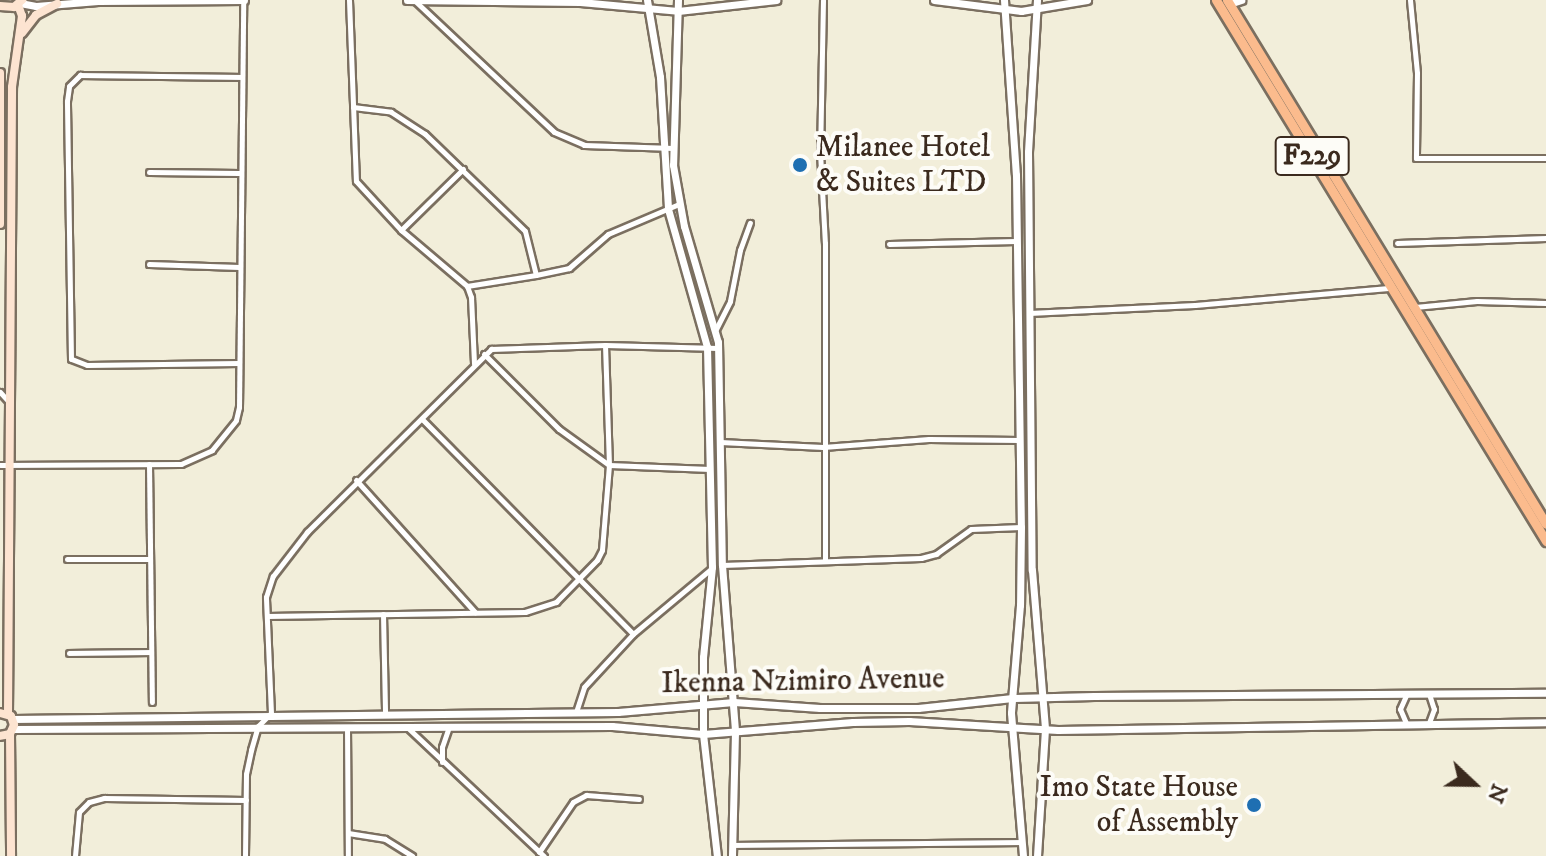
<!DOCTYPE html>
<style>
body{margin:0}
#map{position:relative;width:1546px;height:856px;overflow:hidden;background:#f2eeda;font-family:"IM FELL DW Pica",serif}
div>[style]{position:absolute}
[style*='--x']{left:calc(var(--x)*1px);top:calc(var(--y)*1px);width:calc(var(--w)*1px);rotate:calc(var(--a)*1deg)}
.roads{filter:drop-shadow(2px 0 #7b6f60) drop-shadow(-2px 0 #7b6f60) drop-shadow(0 2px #7b6f60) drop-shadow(0 -2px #7b6f60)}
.minor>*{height:5px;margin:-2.5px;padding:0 2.5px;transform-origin:2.5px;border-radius:2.5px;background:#fff}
.tertiary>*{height:7px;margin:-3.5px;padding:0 3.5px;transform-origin:3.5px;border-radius:3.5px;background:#fff}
.secondary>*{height:8px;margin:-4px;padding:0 4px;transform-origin:4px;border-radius:4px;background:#fde4d1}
.primary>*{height:9px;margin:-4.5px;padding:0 4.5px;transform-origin:4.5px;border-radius:4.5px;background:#fbbb8d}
.dots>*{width:22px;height:22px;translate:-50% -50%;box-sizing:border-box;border:4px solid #fdfcf7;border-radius:50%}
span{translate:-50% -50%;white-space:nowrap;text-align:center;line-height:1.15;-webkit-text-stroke:8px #fdfcf7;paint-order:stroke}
.shield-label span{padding:2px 6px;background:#fdfcf7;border:2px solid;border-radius:6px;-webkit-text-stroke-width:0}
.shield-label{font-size:28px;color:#3b2a1e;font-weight:700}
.poi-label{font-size:30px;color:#3b2a1e}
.left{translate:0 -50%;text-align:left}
.right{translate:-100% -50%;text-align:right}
.street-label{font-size:30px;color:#3b2a1e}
.north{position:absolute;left:1434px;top:744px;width:80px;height:80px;-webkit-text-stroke:6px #fdfcf7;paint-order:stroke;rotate:112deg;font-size:22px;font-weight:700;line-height:32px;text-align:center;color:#3b2a1e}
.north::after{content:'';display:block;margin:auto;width:28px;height:36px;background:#3b2a1e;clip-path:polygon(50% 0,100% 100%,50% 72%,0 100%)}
</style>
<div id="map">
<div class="roads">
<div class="minor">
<div style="--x:349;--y:0;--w:181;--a:87.8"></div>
<div style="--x:356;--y:181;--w:67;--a:47.4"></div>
<div style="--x:401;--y:230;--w:87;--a:40.3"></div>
<div style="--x:467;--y:286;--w:12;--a:70"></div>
<div style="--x:471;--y:297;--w:67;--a:87.4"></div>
<div style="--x:414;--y:0;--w:192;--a:43.3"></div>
<div style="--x:554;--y:132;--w:33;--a:23"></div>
<div style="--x:584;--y:145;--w:89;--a:1.9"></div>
<div style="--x:823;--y:0;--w:152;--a:91.1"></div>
<div style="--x:820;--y:152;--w:91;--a:86.9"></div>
<div style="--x:825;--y:243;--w:317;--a:90"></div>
<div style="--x:1410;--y:0;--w:73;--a:84.5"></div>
<div style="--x:1417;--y:73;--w:85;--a:90.7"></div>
<div style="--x:1416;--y:158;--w:130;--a:0"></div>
<div style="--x:353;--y:107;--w:38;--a:7"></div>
<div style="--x:391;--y:112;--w:40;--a:32.9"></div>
<div style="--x:425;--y:134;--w:139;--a:44.1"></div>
<div style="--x:525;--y:231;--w:45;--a:76"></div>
<div style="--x:536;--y:275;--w:70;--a:170.9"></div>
<div style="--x:149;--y:172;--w:90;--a:0.6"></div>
<div style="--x:401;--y:230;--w:87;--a:-44.5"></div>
<div style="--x:1397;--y:243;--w:149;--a:-1.9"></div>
<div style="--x:889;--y:244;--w:127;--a:-1.4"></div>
<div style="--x:149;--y:264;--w:90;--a:1.9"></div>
<div style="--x:536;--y:275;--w:34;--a:-12"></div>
<div style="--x:569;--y:268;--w:52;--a:-41.1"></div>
<div style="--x:608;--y:234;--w:77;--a:-22.9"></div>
<div style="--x:1415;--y:307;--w:62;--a:-5.5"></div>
<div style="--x:1477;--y:301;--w:69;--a:1.7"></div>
<div style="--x:1029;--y:313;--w:166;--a:-2.8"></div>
<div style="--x:1195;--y:305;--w:197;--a:-5"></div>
<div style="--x:716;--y:329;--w:31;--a:-63"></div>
<div style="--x:730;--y:301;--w:52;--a:-78.9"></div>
<div style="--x:740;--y:250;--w:29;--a:-70"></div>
<div style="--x:484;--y:354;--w:106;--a:45"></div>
<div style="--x:559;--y:429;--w:62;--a:35.8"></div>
<div style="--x:609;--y:465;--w:101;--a:2.3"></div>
<div style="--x:239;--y:363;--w:152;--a:179.2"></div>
<div style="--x:87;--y:365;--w:17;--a:-159"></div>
<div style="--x:71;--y:359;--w:258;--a:-90.9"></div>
<div style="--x:67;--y:101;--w:15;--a:-82"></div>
<div style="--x:69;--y:86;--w:16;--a:-45"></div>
<div style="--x:80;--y:75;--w:162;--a:0.7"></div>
<div style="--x:0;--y:392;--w:12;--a:48"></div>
<div style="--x:422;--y:419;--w:301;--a:45.5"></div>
<div style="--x:720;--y:442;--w:103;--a:2.8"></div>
<div style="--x:823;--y:447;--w:106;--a:-4.3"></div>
<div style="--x:929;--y:439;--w:90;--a:0.6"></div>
<div style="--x:149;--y:464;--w:238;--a:89.3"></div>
<div style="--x:0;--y:465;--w:181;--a:-0.3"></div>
<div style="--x:181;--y:464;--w:34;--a:-24"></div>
<div style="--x:212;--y:450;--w:38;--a:-51"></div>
<div style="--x:236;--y:420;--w:13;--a:-77"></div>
<div style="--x:239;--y:407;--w:407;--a:-89.4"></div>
<div style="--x:356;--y:480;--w:178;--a:48"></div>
<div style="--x:67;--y:559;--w:83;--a:0"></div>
<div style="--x:722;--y:565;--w:199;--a:-2"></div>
<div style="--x:921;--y:558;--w:16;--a:-15"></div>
<div style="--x:936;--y:554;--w:43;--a:-35.5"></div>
<div style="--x:971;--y:529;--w:50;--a:-2.3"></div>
<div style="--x:383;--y:614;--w:99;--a:88.8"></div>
<div style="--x:267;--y:616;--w:258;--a:-0.9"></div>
<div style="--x:525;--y:612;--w:33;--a:-18"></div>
<div style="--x:556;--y:602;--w:59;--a:-45.7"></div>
<div style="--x:597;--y:560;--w:11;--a:-63"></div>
<div style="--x:602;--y:550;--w:85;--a:-85.3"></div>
<div style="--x:609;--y:465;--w:120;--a:-91.9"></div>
<div style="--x:69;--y:653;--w:82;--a:-0.7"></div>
<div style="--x:1429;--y:694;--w:16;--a:72"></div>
<div style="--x:1434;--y:709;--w:15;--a:110"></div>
<div style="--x:576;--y:712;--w:26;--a:-72"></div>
<div style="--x:584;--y:687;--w:72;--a:-47.2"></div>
<div style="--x:633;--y:634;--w:103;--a:-39.9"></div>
<div style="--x:1406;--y:723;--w:15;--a:-113"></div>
<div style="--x:1400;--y:709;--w:17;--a:-66"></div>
<div style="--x:347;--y:727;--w:129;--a:89.6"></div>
<div style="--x:408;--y:728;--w:187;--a:43.3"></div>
<div style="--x:442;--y:762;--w:15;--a:-90"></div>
<div style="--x:442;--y:747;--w:21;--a:-71"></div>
<div style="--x:348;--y:833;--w:37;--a:9"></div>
<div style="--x:385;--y:839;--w:32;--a:32"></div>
<div style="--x:732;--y:845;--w:290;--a:-0.6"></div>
<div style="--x:539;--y:852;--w:60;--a:-55.8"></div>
<div style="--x:573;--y:802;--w:15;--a:-28"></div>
<div style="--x:586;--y:795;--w:53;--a:4.3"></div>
<div style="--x:75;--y:856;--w:44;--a:-84.8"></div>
<div style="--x:79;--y:812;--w:14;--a:-45"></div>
<div style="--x:89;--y:802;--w:16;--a:-15"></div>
<div style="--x:104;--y:798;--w:142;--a:0.8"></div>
<div style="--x:245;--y:856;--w:82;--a:-89.3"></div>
<div style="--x:246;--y:774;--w:25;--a:-78"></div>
<div style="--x:251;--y:750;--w:25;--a:-74"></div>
<div style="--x:258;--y:726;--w:18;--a:-45"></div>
<div style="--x:271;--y:713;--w:116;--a:-92.5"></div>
<div style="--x:266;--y:597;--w:22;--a:-72"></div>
<div style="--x:273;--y:576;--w:56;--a:-52.3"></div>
<div style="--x:307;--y:532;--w:260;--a:-44.8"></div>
<div style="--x:491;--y:349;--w:114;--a:-2"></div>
<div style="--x:605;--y:345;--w:113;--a:1.5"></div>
</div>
<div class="tertiary">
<div style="--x:407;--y:0;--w:173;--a:0.7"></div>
<div style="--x:580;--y:2;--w:98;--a:5.2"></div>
<div style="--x:678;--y:11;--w:99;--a:-6.4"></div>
<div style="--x:647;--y:0;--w:78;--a:80.4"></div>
<div style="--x:660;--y:77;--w:132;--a:86.5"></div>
<div style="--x:668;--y:209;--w:143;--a:74.2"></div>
<div style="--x:707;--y:347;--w:220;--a:88.7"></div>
<div style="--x:712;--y:567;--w:90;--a:95.7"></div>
<div style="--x:703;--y:657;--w:77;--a:90"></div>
<div style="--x:703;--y:734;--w:123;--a:83.5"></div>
<div style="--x:678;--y:0;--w:165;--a:91.7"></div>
<div style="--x:673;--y:165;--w:62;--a:79.8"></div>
<div style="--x:684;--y:226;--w:121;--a:73.7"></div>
<div style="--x:718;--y:342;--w:223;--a:89"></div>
<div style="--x:722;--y:565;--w:168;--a:85.5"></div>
<div style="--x:735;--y:732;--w:124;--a:91.4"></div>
<div style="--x:934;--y:0;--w:88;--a:7.2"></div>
<div style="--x:1021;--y:11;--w:67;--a:-9.5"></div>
<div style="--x:1004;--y:0;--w:175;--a:86.1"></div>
<div style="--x:1016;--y:175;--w:352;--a:89.2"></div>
<div style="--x:1021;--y:527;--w:78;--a:90.7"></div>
<div style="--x:1020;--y:605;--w:108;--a:94.8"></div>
<div style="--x:1011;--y:713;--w:144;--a:85.2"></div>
<div style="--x:1037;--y:0;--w:152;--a:93.4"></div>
<div style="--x:1028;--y:152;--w:418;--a:89.5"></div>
<div style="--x:1032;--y:570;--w:160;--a:85.3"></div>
<div style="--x:1045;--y:729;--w:127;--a:93.6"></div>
<div style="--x:20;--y:3;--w:16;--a:11"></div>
<div style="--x:36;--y:6;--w:62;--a:-4.6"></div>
<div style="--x:98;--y:1;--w:146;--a:-0.4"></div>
<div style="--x:1229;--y:4;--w:13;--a:-18"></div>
<div style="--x:13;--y:719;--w:605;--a:-0.66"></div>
<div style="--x:618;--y:712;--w:116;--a:-4.9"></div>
<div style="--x:734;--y:702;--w:86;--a:4"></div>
<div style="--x:820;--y:708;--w:98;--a:0"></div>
<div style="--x:918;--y:708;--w:95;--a:-6.1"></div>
<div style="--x:1012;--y:698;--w:82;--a:-1.4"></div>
<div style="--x:1094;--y:696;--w:452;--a:-0.4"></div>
<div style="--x:14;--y:729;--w:598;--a:-0.29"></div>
<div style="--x:612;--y:726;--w:91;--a:5"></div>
<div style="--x:703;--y:734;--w:150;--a:-4.6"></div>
<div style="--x:853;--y:722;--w:56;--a:-1"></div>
<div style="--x:909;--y:721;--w:149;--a:3.5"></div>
<div style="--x:1058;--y:730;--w:488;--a:-0.9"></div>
</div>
<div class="secondary">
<div style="--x:0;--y:6;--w:14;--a:4"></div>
<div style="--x:14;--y:7;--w:11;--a:-41"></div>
<div style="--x:22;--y:33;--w:23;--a:-52"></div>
<div style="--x:36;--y:15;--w:24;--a:-28"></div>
<div style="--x:0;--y:73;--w:151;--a:90"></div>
<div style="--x:0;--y:713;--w:11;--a:15"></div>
<div style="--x:11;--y:716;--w:9;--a:72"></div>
<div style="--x:14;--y:725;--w:10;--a:114"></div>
<div style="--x:10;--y:734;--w:10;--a:169"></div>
<div style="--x:8;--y:714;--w:627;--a:-89.63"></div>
<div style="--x:12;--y:87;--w:72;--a:-82"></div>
<div style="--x:22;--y:16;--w:12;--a:-110"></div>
<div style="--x:10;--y:734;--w:122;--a:89.5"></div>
</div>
<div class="primary">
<div style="--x:1216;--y:0;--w:634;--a:58.62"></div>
<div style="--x:1227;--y:0;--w:613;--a:58.67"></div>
</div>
</div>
<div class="dots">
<div style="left:800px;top:165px;background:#1f6fb2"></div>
<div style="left:1254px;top:805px;background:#1f6fb2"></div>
</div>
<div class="shield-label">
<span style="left:1312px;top:156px">F229</span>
</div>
<div class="poi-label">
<span class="left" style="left:816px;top:165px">Milanee Hotel<br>&amp; Suites LTD</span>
<span class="right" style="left:1238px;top:805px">Imo State House<br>of Assembly</span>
</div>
<div class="street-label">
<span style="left:803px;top:682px;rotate:-1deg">Ikenna Nzimiro Avenue</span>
</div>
<div class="north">N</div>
</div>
